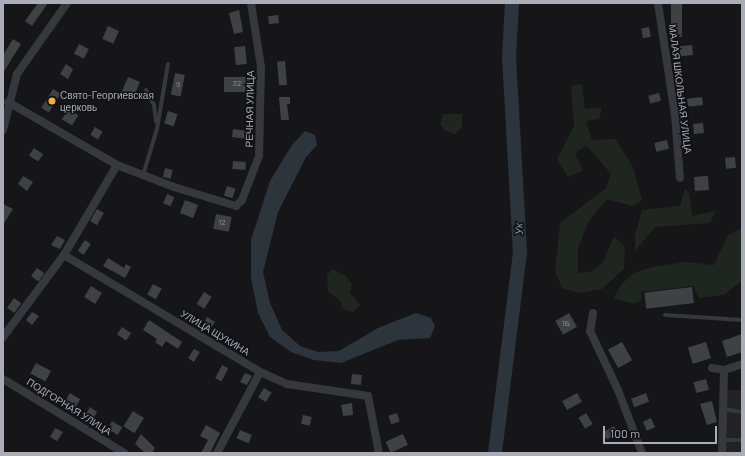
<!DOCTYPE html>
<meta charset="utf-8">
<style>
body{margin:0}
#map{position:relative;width:745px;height:456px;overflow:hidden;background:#161618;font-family:Barlow,sans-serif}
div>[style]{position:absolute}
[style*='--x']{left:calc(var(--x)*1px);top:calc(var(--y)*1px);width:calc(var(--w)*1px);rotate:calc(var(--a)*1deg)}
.built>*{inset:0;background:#222225;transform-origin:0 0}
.green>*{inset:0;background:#1e261f}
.water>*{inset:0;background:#2c353c}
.river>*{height:14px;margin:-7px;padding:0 7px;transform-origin:7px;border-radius:7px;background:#2c353c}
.building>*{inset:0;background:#404145;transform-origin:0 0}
.lane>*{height:4px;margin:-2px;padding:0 2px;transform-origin:2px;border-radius:2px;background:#37383d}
.street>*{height:8px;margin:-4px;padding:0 4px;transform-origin:4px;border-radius:4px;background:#37383d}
.dots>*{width:11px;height:11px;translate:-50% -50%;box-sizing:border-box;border:2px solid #111113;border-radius:50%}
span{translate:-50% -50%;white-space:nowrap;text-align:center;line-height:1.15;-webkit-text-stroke:3px #111113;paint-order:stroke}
.number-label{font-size:8px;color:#8e929b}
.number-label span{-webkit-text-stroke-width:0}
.street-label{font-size:10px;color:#a8adb8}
.poi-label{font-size:10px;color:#a8adb8}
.left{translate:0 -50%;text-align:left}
.water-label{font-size:11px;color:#7f9bb3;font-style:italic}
.frame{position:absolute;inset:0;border:4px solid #a8adb8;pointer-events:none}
.scale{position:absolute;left:603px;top:426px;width:114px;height:18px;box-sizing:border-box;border:2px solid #a8adb8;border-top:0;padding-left:5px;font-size:12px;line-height:14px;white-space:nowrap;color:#a8adb8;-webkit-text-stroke:3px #111113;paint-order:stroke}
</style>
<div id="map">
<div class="built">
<div style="left:742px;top:390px;width:63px;height:17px;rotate:90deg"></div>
</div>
<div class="green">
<div style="clip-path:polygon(582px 84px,585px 109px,602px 107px,599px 119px,586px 121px,592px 140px,615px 139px,633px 167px,642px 200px,632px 206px,607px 199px,589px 221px,578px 248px,578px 273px,590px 272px,603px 262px,614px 236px,625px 247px,624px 269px,602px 289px,580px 293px,562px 288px,555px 271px,560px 223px,606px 188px,611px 174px,586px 145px,575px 154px,583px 170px,568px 177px,557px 159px,574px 126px,571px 86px)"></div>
<div style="clip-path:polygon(443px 114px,462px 114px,462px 127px,455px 134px,444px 130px,440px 124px)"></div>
<div style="clip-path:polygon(685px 188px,689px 193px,692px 216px,716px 211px,710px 223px,655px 227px,635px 251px,635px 235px,642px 210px,680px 206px)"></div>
<div style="clip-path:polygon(742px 228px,742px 281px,724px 295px,699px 298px,693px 286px,641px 292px,642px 300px,633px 304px,614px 298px,620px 286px,633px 273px,652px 267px,685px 262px,714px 265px,728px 235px)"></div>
<div style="clip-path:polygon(333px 269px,346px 276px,352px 284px,350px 293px,360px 305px,353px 312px,342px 309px,340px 301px,328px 291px,327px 275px)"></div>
</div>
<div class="water">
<div style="clip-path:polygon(305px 131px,315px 135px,317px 145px,306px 157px,278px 212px,263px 272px,270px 303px,282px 330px,300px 346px,318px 352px,339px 351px,378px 328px,416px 313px,431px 318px,435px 326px,430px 338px,398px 340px,341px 363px,314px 360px,291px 352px,270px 337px,258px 313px,251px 278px,251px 240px,270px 181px,292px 145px)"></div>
</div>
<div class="river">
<div style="--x:495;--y:453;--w:202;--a:-82.9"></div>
<div style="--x:520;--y:253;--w:196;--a:-93.2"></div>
<div style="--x:509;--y:57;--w:54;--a:-86.8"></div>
</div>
<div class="building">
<div style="clip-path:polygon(38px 3px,48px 3px,32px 26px,25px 21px)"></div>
<div style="left:671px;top:3px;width:11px;height:34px"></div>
<div style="clip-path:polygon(239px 10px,243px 32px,234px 34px,229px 13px)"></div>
<div style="left:278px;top:15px;width:8px;height:10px;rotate:83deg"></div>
<div style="left:108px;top:26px;width:12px;height:14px;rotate:24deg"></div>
<div style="left:649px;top:27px;width:10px;height:8px;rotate:79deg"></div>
<div style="clip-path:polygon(13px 39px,21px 44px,3px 73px,3px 55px)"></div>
<div style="left:79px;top:44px;width:11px;height:11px;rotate:27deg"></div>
<div style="left:692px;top:45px;width:10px;height:13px;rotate:84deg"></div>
<div style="left:245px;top:46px;width:18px;height:11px;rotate:84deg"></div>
<div style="left:285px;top:61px;width:24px;height:8px;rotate:85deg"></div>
<div style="clip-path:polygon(66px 64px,73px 69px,68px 79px,60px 74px)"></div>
<div style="left:175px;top:73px;width:10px;height:22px;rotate:11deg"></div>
<div style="left:128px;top:77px;width:13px;height:18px;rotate:23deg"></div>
<div style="left:224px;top:77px;width:26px;height:15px"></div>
<div style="left:53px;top:89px;width:9px;height:22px;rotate:32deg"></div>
<div style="left:659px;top:93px;width:8px;height:11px;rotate:76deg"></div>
<div style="clip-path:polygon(279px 97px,290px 97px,290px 104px,287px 104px,289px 120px,281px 120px)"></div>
<div style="left:702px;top:97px;width:8px;height:15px;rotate:83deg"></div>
<div style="left:68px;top:109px;width:12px;height:12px;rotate:31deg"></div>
<div style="left:168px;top:111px;width:10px;height:13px;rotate:17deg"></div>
<div style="left:703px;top:123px;width:10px;height:10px;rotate:84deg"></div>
<div style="left:95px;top:127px;width:9px;height:9px;rotate:32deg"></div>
<div style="left:233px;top:129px;width:15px;height:8px;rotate:8deg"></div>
<div style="left:667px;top:140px;width:9px;height:13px;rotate:77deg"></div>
<div style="left:34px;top:148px;width:11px;height:9px;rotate:34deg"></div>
<div style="left:735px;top:157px;width:11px;height:10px;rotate:85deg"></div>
<div style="left:233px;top:161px;width:13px;height:8px;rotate:4deg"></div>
<div style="left:165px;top:168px;width:8px;height:9px;rotate:14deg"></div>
<div style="clip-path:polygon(23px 176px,33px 182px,27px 191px,18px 184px)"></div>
<div style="left:708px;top:176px;width:14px;height:14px;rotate:86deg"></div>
<div style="left:227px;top:186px;width:9px;height:10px;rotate:18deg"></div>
<div style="left:167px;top:194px;width:8px;height:10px;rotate:23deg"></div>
<div style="left:185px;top:200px;width:14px;height:14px;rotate:21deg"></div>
<div style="clip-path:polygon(3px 204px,13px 209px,3px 225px)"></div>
<div style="left:97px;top:209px;width:8px;height:14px;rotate:30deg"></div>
<div style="left:216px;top:214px;width:16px;height:15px;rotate:11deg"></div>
<div style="clip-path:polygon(57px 236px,65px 240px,60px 249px,51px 245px)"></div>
<div style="left:85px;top:240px;width:7px;height:13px;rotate:34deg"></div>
<div style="clip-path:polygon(108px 258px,124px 268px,126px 264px,131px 267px,125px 278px,103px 266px)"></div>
<div style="left:37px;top:268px;width:9px;height:10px;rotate:36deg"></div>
<div style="left:153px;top:284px;width:10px;height:12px;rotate:29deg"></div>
<div style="left:91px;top:286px;width:13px;height:13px;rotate:32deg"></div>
<div style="left:692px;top:287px;width:16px;height:48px;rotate:83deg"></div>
<div style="left:204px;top:292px;width:9px;height:14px;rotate:32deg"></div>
<div style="left:14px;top:298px;width:9px;height:12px;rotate:36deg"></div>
<div style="clip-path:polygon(32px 312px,39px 316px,32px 325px,26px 320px)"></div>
<div style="left:569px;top:313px;width:16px;height:16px;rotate:60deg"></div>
<div style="clip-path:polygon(207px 317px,215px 322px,210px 329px,203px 325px)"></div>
<div style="clip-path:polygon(149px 320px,182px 342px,178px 349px,166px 341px,162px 347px,155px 342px,157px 339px,143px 330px)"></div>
<div style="left:122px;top:327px;width:11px;height:9px;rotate:34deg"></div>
<div style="clip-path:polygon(742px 334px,742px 352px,727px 357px,722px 341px)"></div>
<div style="left:622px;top:342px;width:21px;height:16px;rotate:61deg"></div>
<div style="left:706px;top:342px;width:17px;height:19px;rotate:73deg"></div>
<div style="clip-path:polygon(194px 349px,200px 352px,194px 362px,188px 358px)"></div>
<div style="left:36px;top:363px;width:17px;height:12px;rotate:28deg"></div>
<div style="left:222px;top:365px;width:7px;height:15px;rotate:27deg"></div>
<div style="clip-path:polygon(245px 373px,252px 376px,247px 385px,240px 382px)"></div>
<div style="left:352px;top:374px;width:10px;height:10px;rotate:6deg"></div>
<div style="left:706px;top:379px;width:11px;height:13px;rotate:75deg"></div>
<div style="left:264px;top:388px;width:9px;height:11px;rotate:32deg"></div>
<div style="left:70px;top:393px;width:12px;height:13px;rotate:31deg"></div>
<div style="left:577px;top:393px;width:10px;height:17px;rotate:61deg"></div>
<div style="left:646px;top:393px;width:9px;height:16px;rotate:69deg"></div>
<div style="clip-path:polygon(712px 401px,717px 422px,707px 425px,700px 404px)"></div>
<div style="clip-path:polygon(352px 403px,353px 415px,343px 416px,341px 405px)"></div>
<div style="clip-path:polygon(90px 407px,97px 412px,92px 421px,84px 417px)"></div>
<div style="left:133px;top:411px;width:13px;height:18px;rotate:32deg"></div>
<div style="left:397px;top:413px;width:9px;height:9px;rotate:72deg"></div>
<div style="left:586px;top:413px;width:13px;height:9px;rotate:58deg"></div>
<div style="left:303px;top:415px;width:9px;height:9px;rotate:13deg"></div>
<div style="left:651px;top:418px;width:10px;height:9px;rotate:66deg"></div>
<div style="left:112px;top:421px;width:12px;height:9px;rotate:31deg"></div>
<div style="clip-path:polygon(206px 425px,220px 433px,210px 453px,201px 453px,208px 440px,200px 436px)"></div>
<div style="left:614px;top:426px;width:8px;height:13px;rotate:60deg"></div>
<div style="clip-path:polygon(55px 428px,63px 432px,57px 441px,50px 437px)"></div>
<div style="left:240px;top:430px;width:13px;height:9px;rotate:23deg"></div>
<div style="clip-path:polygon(141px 434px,155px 448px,152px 453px,145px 453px,135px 444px)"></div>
<div style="left:403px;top:434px;width:12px;height:19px;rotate:66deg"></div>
</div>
<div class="lane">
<div style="--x:146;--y:90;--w:17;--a:62"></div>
<div style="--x:154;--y:105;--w:17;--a:83"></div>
<div style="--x:143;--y:175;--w:48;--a:-73.1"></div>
<div style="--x:157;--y:129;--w:66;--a:-80.4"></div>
<div style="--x:665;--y:315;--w:77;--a:3.7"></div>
<div style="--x:723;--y:409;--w:19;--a:9"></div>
<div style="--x:723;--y:440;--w:19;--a:0"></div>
</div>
<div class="street">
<div style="--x:658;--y:3;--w:113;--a:81.4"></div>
<div style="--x:675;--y:115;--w:63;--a:85.5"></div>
<div style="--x:8;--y:102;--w:126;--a:30"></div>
<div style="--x:117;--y:165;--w:61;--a:21.1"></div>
<div style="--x:174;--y:187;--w:65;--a:17"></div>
<div style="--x:236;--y:206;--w:8;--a:-45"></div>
<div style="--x:242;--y:200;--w:47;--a:-68.9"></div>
<div style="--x:259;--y:156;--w:89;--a:-88.7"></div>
<div style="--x:261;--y:67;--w:65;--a:-98.9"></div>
<div style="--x:3;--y:130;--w:58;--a:-76"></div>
<div style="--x:17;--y:74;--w:87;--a:-54.8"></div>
<div style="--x:64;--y:255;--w:228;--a:30.8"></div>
<div style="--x:260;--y:372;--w:30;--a:24"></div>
<div style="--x:287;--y:384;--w:82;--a:8.4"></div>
<div style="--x:368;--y:396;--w:58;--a:79.1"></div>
<div style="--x:593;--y:313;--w:18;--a:99"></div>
<div style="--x:590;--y:331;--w:65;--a:64.6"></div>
<div style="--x:618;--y:390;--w:67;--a:69.1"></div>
<div style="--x:3;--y:337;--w:102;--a:-53.4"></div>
<div style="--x:64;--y:255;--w:104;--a:-59.5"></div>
<div style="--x:712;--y:368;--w:12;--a:9"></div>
<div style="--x:724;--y:370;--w:19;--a:-18"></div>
<div style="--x:3;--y:379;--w:142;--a:31.4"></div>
<div style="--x:217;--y:453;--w:92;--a:-62"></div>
<div style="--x:722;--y:453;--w:83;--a:-88.6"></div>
</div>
<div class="dots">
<div style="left:52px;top:101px;background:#f2b134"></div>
</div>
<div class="number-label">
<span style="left:237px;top:84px">32</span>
<span style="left:178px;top:85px">9</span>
<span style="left:222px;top:223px">12</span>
<span style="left:566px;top:324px">1Б</span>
</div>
<div class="street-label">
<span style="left:680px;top:89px;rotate:83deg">МАЛАЯ ШКОЛЬНАЯ УЛИЦА</span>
<span style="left:250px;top:109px;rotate:-89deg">РЕЧНАЯ УЛИЦА</span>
<span style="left:215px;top:333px;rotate:31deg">УЛИЦА ЩУКИНА</span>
<span style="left:69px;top:407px;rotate:32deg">ПОДГОРНАЯ УЛИЦА</span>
</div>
<div class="poi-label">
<span class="left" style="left:60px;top:101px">Свято-Георгиевская<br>церковь</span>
</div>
<div class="water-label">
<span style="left:519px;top:229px;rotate:-93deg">Ук</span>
</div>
<div class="frame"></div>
<div class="scale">100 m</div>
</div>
